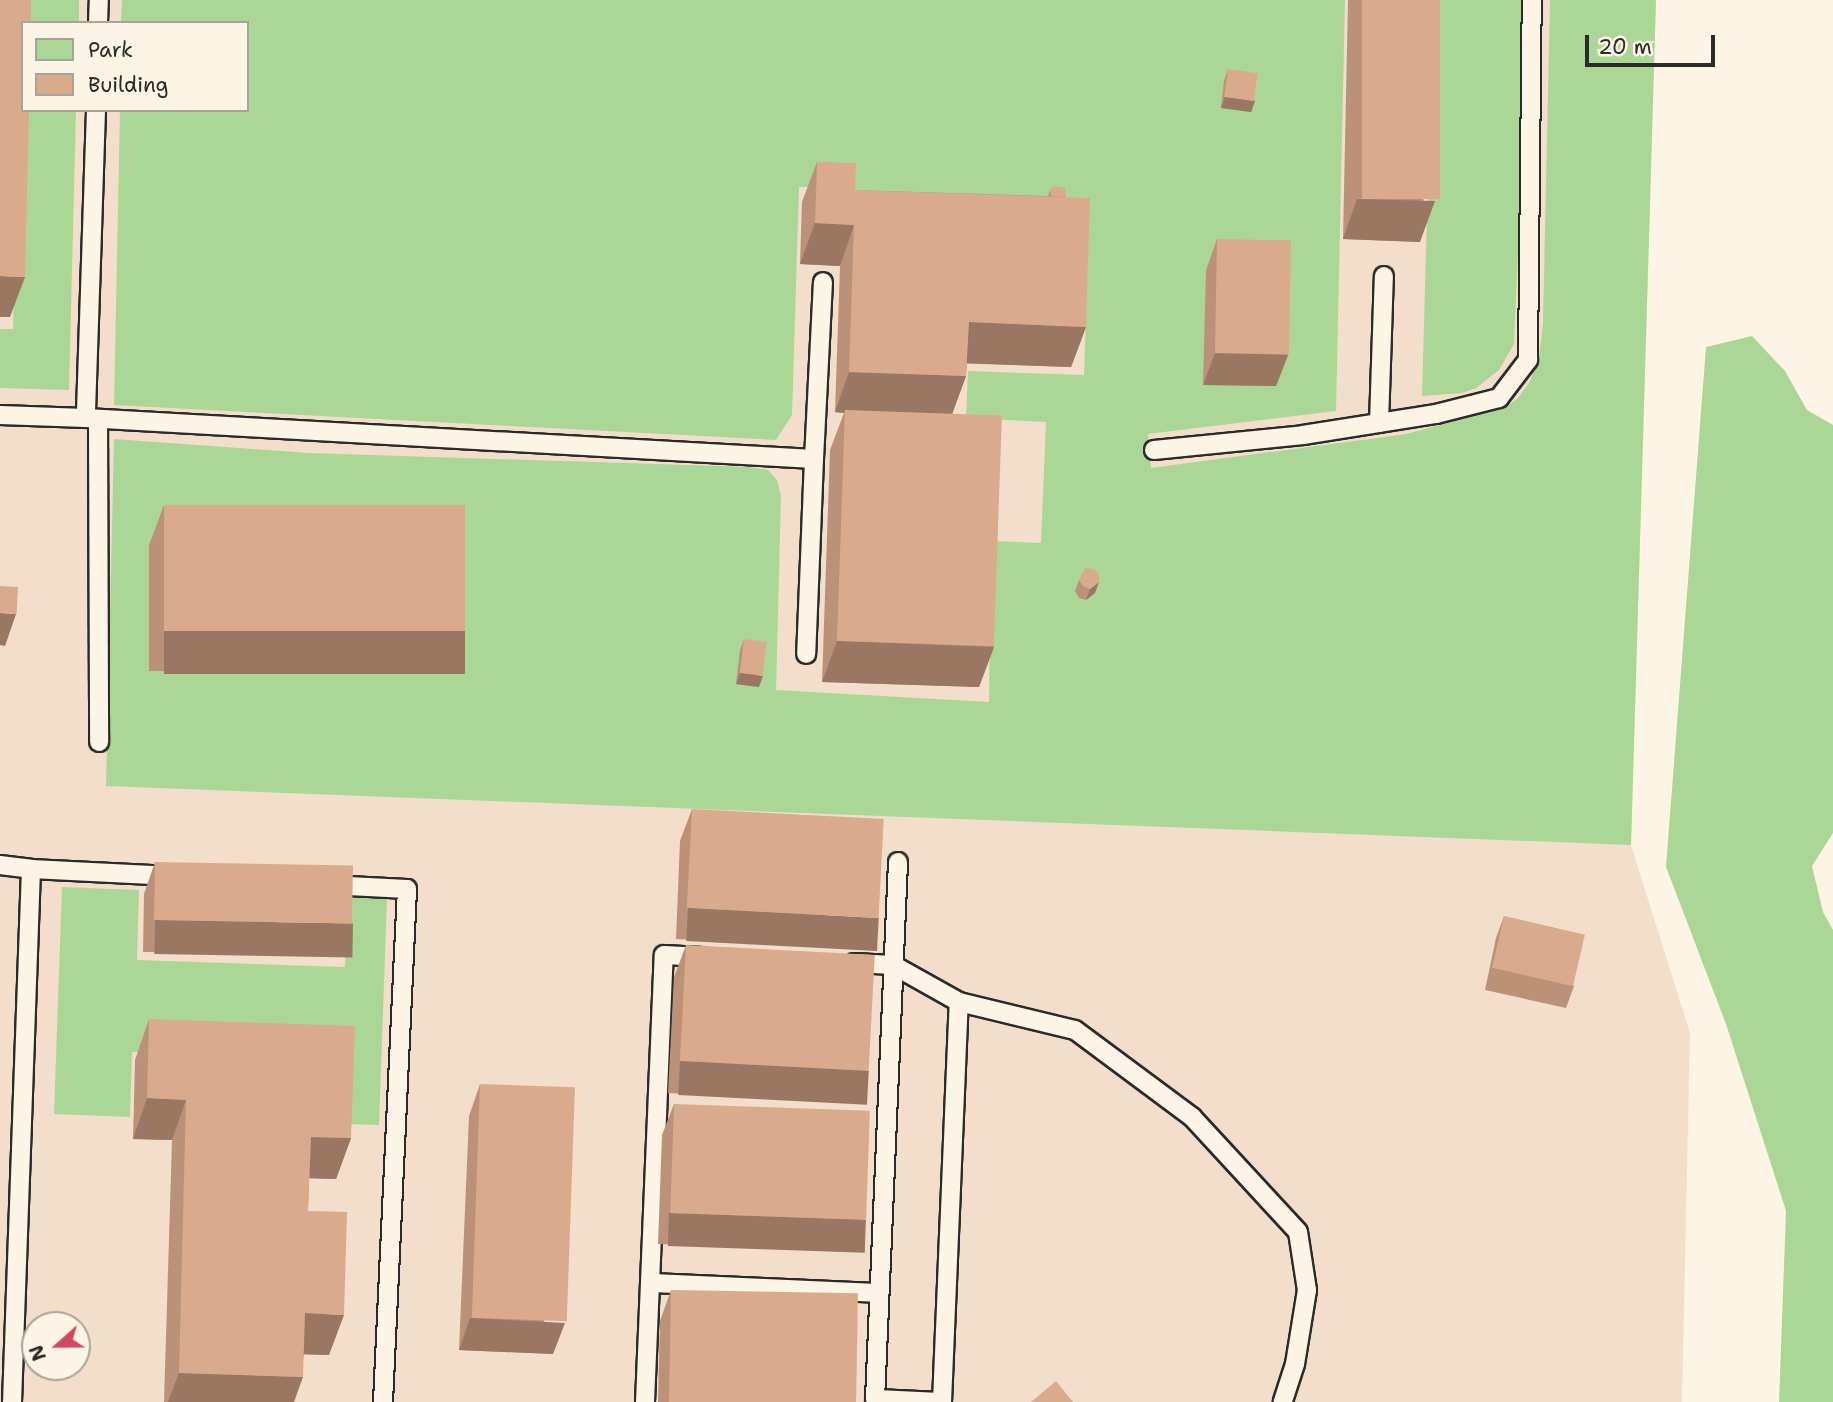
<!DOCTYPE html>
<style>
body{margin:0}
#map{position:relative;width:1833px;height:1402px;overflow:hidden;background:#fcf5e5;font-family:"Shantell Sans",sans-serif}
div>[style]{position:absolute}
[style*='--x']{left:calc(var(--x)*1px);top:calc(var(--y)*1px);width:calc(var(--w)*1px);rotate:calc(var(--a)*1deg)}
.built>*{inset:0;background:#f2deca}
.green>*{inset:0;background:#abd796}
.roads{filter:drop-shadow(2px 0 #2b2b2b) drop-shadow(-2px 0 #2b2b2b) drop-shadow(0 2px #2b2b2b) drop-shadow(0 -2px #2b2b2b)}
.service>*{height:18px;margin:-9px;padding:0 9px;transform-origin:9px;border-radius:9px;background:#fcf5e5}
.wall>*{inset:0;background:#bb9278}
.shaded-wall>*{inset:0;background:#997762;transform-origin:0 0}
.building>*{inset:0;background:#daaa8c;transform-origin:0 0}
span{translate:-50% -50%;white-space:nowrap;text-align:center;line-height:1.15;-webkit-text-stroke:5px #fcf5e5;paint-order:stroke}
.legend{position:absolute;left:21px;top:21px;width:228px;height:91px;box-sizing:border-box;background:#fcf5e5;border:2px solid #a8a49b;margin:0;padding:9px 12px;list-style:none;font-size:21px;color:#2b2b2b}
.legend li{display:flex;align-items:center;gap:14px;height:35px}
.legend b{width:35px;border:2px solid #a8a49b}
.north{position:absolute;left:21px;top:1311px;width:70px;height:70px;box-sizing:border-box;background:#fcf5e5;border:2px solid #a8a49b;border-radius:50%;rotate:249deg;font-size:19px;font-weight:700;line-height:28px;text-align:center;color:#2b2b2b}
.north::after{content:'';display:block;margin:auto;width:24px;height:32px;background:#d1495b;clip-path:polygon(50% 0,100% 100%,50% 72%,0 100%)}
.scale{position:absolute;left:1585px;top:35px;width:130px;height:32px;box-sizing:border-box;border:4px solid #2b2b2b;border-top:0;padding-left:9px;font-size:21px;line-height:24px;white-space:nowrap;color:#2b2b2b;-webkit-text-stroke:5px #fcf5e5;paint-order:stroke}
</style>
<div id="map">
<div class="built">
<div style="clip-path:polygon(evenodd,0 0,1656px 0,1631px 845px,1690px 1033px,1682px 1402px,0 1402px,0 0,23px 23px,247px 23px,247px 110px,23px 110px,23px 23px,0 0,35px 1325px,77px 1325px,77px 1367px,35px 1367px,35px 1325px)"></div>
</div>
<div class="green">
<div style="clip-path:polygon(22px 0,79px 0,79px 23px,23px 23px,23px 110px,76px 110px,69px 390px,0 388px,0 329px,13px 329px)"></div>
<div style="clip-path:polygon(122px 0,1345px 0,1336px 411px,1148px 434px,1151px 468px,1406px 434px,1504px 408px,1517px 399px,1529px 383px,1539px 358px,1543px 323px,1550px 0,1656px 0,1631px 845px,106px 786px,114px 439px,309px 453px,749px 467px,768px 470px,777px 480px,781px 496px,776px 690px,989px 702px,991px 541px,1041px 543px,1046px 422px,966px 418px,968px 371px,1084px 375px,1089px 220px,849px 212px,850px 188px,799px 187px,792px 415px,776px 440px,114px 405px,120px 110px,247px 110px,247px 23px,121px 23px)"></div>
<div style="clip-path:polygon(1433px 0,1524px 0,1525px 89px,1514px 344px,1499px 370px,1476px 388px,1462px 393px,1422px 396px)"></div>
<div style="clip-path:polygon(1752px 336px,1785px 371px,1807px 410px,1833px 425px,1833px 833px,1812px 866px,1823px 912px,1833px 930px,1833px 1402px,1779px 1402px,1786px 1211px,1726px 1024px,1666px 867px,1706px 347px)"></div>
<div style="clip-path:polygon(62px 887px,139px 890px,137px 960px,345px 967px,348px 897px,387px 899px,379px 1125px,348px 1124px,349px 1059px,132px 1052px,130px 1117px,54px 1114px)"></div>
</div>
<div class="roads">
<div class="service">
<div style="--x:98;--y:23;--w:23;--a:-88"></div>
<div style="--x:96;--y:110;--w:308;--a:91.9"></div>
<div style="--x:86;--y:418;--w:729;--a:3.22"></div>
<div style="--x:814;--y:459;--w:195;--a:92.3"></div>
<div style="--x:0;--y:415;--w:86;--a:2"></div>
<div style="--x:98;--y:419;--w:323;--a:89.8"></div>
<div style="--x:1379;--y:423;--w:147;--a:-88.1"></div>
<div style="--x:1154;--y:450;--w:150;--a:-5.7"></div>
<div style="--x:1303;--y:435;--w:135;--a:-9"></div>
<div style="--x:1436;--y:414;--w:65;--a:-14.3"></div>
<div style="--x:1499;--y:398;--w:48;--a:-52.7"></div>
<div style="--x:1528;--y:360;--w:360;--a:-89.4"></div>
<div style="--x:814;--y:459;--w:177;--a:-87.1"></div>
<div style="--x:898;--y:862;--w:537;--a:92.45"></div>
<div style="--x:875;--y:1399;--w:67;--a:2.6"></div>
<div style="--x:942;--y:1402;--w:400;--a:-87.6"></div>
<div style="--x:0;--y:865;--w:31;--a:7"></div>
<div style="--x:31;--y:869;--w:533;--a:92.04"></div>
<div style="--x:31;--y:869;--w:141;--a:2.8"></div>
<div style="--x:329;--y:885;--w:78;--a:2.9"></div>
<div style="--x:407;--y:889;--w:514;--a:92.68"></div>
<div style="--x:854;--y:963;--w:39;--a:3"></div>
<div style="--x:893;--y:965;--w:76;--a:29.3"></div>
<div style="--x:959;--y:1002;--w:119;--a:13.6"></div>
<div style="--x:1075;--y:1030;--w:146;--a:36.6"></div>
<div style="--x:1192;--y:1117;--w:156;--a:47.3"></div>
<div style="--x:1298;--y:1232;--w:59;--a:81.2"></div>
<div style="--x:1307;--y:1290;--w:75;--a:99.2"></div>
<div style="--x:1295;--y:1364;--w:40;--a:108"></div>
<div style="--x:650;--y:1283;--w:229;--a:2.5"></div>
<div style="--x:645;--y:1402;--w:447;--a:-87.6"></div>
<div style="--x:664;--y:955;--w:39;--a:3"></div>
</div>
</div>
<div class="wall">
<div style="clip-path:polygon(1348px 0,1440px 0,1420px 242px,1343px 239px)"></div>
<div style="clip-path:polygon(1228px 69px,1255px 101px,1251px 112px,1221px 108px,1224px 81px)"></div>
<div style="clip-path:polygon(817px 162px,855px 190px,1048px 196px,1050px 190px,1066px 195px,1065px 197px,1086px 327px,1071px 367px,967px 363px,966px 376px,952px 414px,994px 647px,979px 687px,822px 682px,830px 450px,844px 413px,835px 412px,840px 266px,800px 264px,802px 202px)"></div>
<div style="clip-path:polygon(1217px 239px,1288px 355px,1276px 386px,1203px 385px,1206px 270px)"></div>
<div style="clip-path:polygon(164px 505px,450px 672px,149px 671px,149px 545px)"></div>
<div style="clip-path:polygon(1086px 568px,1095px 593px,1086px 600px,1079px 598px,1075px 591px,1079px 580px)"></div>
<div style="clip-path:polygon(744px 639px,759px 687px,736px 684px,740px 650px)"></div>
<div style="clip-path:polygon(692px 809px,868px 949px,676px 939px,680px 841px)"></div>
<div style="clip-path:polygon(155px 862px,341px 954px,143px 952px,144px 894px)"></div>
<div style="clip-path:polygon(1504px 916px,1574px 986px,1566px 1008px,1485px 990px,1496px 938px)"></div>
<div style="clip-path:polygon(686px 945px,869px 1071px,858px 1103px,668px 1093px,674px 977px)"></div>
<div style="clip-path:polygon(149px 1019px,351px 1138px,336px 1179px,309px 1178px,308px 1211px,329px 1355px,304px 1354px,294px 1402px,164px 1402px,172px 1140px,133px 1139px,135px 1060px)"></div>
<div style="clip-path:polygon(480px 1084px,553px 1354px,459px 1350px,469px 1116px)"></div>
<div style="clip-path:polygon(674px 1104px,866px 1221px,854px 1252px,658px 1244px,662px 1135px)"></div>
<div style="clip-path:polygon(671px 1290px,856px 1402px,658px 1402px,660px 1321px)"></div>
</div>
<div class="shaded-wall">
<div style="clip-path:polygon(1225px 97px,1255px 101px,1251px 112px,1221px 108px)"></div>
<div style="clip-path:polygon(1357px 199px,1435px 201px,1420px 242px,1343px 239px)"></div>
<div style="clip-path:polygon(815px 223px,854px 225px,840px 266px,800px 264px)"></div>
<div style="clip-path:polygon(0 276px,25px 277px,10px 317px,0 317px)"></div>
<div style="clip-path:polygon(969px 322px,1086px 327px,1071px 367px,954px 363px)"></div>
<div style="clip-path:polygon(1215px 353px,1288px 355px,1276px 386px,1203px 385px)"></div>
<div style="clip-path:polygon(849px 372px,966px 376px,951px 417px,845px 410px,844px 413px,835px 412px)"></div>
<div style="clip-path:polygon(1099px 582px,1095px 593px,1086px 600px,1090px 589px)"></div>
<div style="clip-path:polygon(0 613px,16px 614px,5px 646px,0 645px)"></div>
<div style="left:164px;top:631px;width:301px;height:43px"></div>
<div style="clip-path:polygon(837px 641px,994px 647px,979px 687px,822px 682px)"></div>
<div style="clip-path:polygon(740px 673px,763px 676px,759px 687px,736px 684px)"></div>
<div style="left:688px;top:908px;width:191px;height:33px;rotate:3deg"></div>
<div style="left:155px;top:920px;width:198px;height:34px;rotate:1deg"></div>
<div style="left:680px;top:1061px;width:189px;height:34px;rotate:3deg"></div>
<div style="clip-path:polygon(147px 1098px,186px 1100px,172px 1140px,133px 1139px)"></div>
<div style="clip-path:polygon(311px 1137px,351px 1138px,336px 1179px,296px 1178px)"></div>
<div style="left:669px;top:1213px;width:197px;height:33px;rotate:2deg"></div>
<div style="clip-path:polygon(305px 1313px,344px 1315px,329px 1355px,290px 1354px)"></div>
<div style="clip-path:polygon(470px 1318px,565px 1323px,553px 1354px,459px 1350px)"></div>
<div style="clip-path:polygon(179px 1373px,303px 1377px,294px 1402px,168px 1402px)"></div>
</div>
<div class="building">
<div style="clip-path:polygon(0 0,31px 0,31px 23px,23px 23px,23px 110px,29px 110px,25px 277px,0 276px)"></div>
<div style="left:1362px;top:0;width:78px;height:199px"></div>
<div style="left:1228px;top:69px;width:30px;height:28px;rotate:8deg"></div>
<div style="clip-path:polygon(817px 162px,856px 163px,855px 190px,1090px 198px,1086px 327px,969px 322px,966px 376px,849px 372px,854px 225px,815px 223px)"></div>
<div style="clip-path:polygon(1054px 186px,1065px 188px,1066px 195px,1064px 197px,1051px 196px,1050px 190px)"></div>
<div style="left:1217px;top:239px;width:74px;height:114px;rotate:1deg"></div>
<div style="left:845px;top:410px;width:157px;height:231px;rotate:2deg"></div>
<div style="left:164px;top:505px;width:301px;height:126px"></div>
<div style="clip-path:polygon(1086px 568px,1094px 569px,1099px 575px,1099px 582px,1090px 589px,1083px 586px,1079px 580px)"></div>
<div style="left:0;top:586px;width:18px;height:27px;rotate:3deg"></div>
<div style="left:744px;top:639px;width:23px;height:34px;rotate:7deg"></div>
<div style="left:692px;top:809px;width:192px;height:99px;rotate:3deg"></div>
<div style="left:155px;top:862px;width:198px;height:58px;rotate:1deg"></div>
<div style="left:1504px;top:916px;width:83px;height:53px;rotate:13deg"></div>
<div style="left:686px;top:945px;width:189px;height:116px;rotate:3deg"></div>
<div style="clip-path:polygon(149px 1019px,355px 1026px,351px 1138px,311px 1137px,308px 1211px,347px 1212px,344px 1315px,305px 1313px,303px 1377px,179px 1373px,186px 1100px,147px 1098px)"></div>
<div style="left:480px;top:1084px;width:95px;height:234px;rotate:2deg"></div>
<div style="left:674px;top:1104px;width:196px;height:109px;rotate:2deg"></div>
<div style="left:671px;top:1290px;width:187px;height:112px;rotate:1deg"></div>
<div style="clip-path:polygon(1056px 1381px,1073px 1402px,1031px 1402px)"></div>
</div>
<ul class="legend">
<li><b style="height:19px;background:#abd796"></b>Park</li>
<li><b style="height:19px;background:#daaa8c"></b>Building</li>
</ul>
<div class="north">N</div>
<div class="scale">20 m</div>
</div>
